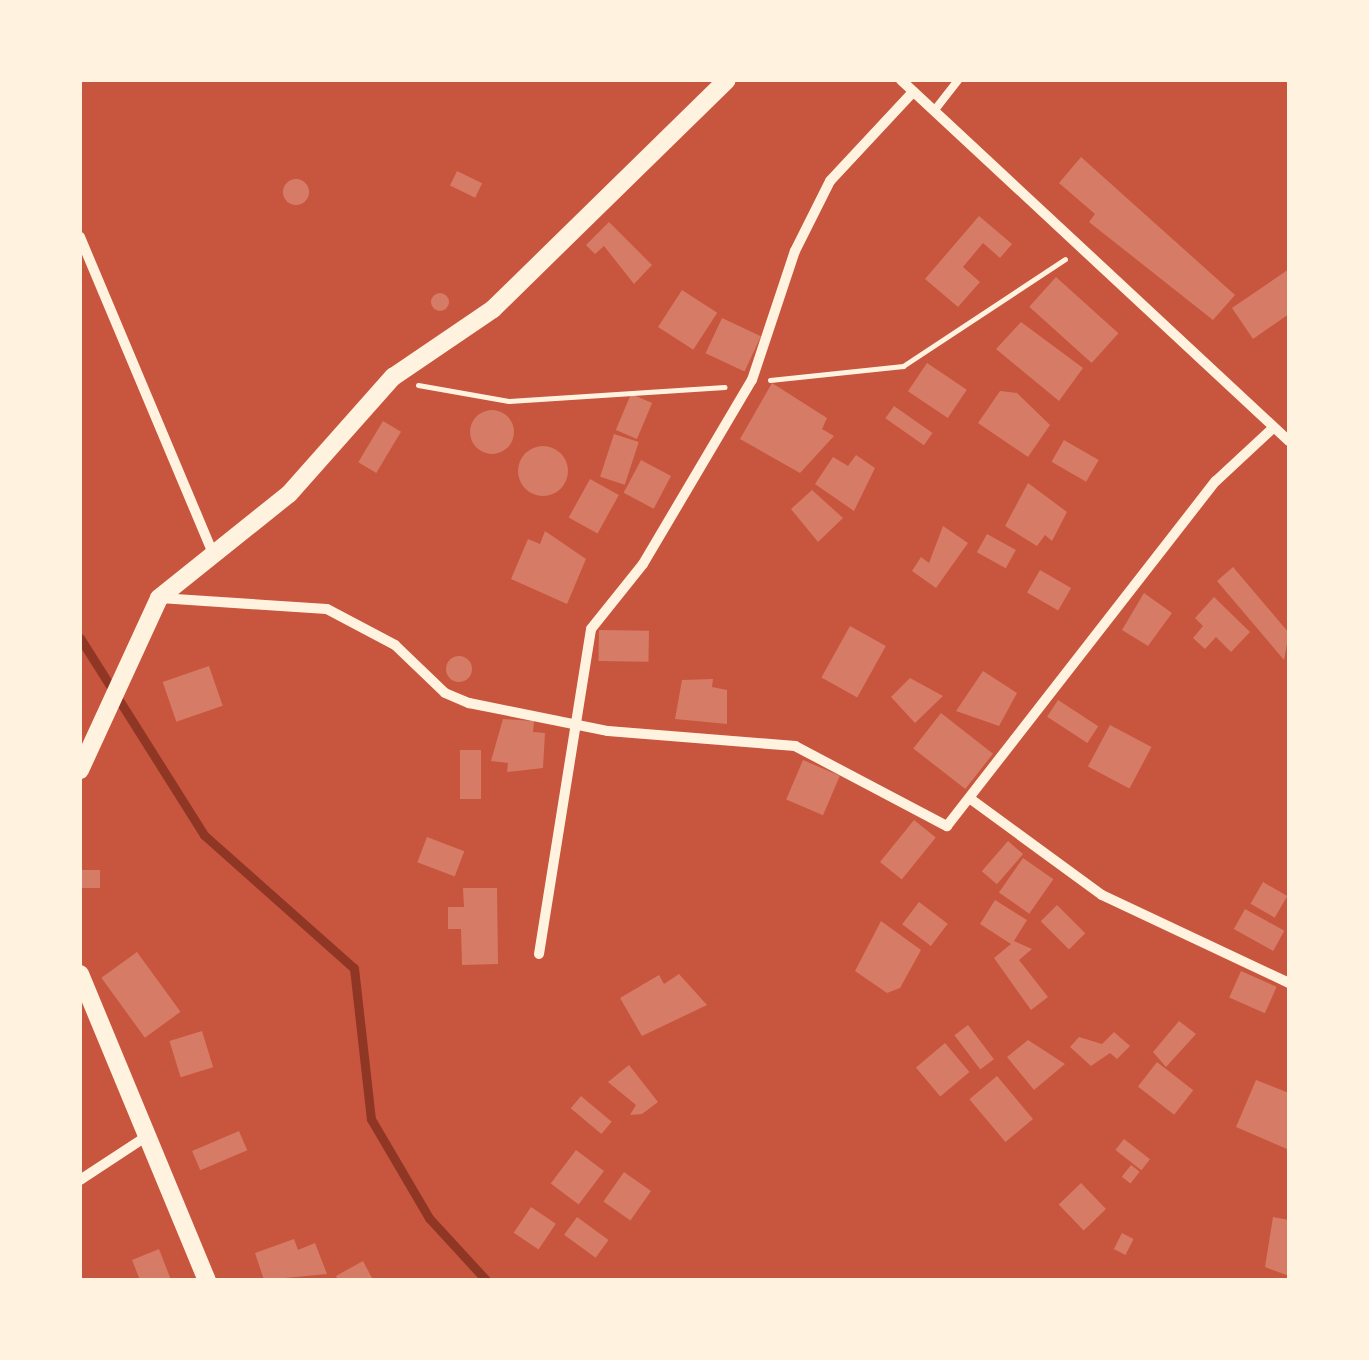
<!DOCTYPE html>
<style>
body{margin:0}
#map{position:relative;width:1369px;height:1360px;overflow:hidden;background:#c8553d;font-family:"Exo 2",sans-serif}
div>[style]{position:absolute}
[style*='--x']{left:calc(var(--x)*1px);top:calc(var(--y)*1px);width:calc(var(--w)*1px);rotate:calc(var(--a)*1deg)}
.stream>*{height:9px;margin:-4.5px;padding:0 4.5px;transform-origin:4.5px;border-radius:4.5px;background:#8f3625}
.building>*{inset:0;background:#d67c66;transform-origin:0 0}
.round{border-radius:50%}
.path>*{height:5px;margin:-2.5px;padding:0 2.5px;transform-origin:2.5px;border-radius:2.5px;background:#fff3e0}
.service>*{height:8px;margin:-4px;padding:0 4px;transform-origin:4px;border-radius:4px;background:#fff3e0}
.minor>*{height:10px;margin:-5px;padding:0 5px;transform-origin:5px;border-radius:5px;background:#fff3e0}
.tertiary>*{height:18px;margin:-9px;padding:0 9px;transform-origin:9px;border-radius:9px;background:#fff3e0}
span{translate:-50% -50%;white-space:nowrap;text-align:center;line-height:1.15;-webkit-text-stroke:10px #fff3e0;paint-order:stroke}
.frame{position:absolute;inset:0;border:82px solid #fff3e0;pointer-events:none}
</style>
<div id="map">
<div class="stream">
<div style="--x:80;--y:638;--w:233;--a:57.8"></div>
<div style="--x:204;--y:835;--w:200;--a:41.6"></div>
<div style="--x:354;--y:968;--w:152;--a:83.6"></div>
<div style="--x:371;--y:1119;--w:115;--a:59.6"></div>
<div style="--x:429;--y:1218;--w:84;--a:47.4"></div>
</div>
<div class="building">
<div style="clip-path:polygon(1081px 157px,1235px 295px,1213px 320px,1089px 222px,1095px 214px,1059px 183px)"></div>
<div style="left:457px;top:171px;width:28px;height:16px;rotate:26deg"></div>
<div class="round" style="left:283px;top:179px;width:26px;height:26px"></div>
<div style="clip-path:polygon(979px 216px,1012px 244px,1000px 258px,983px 243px,963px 267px,980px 282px,958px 307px,925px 279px)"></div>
<div style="clip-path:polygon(609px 222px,652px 265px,634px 284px,604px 246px,595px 254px,586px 245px)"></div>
<div style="clip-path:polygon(1289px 269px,1289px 314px,1253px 339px,1232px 308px)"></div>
<div style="left:1056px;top:277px;width:84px;height:40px;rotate:42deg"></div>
<div style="left:682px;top:290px;width:42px;height:44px;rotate:33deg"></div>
<div class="round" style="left:431px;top:293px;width:18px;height:18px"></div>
<div style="left:722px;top:318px;width:43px;height:39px;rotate:25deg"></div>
<div style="clip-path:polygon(1021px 322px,1083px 368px,1059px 401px,996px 349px)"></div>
<div style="left:927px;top:363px;width:48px;height:34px;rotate:34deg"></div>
<div style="clip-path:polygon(772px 383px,827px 418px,822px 429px,834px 436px,800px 473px,740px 439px)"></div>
<div style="clip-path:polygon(1000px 391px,1017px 393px,1050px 425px,1028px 457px,978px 423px)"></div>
<div style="left:631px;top:394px;width:23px;height:39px;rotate:23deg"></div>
<div style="left:894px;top:406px;width:47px;height:15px;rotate:35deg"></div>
<div class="round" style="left:470px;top:410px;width:44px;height:44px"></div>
<div style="left:383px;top:421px;width:21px;height:48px;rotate:31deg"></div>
<div style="left:614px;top:434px;width:26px;height:45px;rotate:18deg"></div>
<div style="left:1064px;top:440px;width:40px;height:25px;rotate:30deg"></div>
<div class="round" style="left:518px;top:446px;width:50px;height:50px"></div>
<div style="clip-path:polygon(856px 455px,875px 468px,854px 511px,815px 484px,833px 457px,848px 466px)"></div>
<div style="left:641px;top:460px;width:34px;height:37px;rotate:28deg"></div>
<div style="left:590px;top:479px;width:33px;height:44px;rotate:29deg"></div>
<div style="clip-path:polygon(1028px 483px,1067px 512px,1052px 541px,1045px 535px,1037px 546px,1005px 526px)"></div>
<div style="clip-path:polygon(812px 490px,843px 518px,818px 542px,791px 509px)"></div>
<div style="clip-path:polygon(943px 526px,968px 543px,936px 588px,912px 571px,921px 557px,929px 563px)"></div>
<div style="clip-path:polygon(545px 531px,586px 559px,567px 604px,511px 579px,528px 539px,540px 544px)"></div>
<div style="left:987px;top:534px;width:33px;height:21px;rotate:29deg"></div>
<div style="clip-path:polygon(1233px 567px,1289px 633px,1284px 660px,1217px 581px)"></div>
<div style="left:1040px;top:570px;width:36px;height:26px;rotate:30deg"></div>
<div style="clip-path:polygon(1144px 593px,1172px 613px,1148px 646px,1122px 630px)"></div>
<div style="clip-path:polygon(1214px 597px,1250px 632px,1231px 652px,1216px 637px,1205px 649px,1193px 638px,1203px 626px,1195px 618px)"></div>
<div style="left:850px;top:626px;width:41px;height:59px;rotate:29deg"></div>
<div style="left:599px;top:630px;width:50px;height:31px;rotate:1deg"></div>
<div class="round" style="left:446px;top:656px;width:26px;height:26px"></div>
<div style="left:209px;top:666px;width:42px;height:49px;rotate:71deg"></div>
<div style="clip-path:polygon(983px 671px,1017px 693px,999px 726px,956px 711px)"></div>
<div style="clip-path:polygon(910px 678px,943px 696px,915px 723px,891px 697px)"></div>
<div style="clip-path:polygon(713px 679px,712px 687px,727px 690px,727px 724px,675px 719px,682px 680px)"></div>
<div style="left:1058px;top:700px;width:48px;height:20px;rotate:33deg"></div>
<div style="left:941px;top:713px;width:66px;height:45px;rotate:38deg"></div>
<div style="clip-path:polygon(503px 719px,534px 721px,533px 732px,545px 733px,543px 768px,507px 772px,508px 763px,491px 761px)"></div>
<div style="left:1110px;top:725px;width:47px;height:47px;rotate:28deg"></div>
<div style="left:460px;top:750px;width:21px;height:49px"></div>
<div style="left:803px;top:760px;width:40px;height:43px;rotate:23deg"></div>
<div style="left:914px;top:820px;width:28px;height:54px;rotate:39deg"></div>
<div style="left:427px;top:837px;width:40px;height:27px;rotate:21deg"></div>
<div style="left:1008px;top:841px;width:20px;height:40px;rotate:41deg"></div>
<div style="left:1023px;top:858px;width:37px;height:42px;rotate:35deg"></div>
<div style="left:80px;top:870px;width:20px;height:18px"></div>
<div style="left:1263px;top:882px;width:28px;height:25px;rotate:30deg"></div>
<div style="clip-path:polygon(463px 888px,497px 888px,498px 964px,462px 965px,461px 929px,448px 929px,448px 907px,464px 907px)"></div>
<div style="clip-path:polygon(995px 900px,1027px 920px,1014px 941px,1032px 949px,1019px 960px,1048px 997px,1031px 1010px,994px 958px,1011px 944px,980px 924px)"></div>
<div style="left:919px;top:902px;width:36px;height:28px;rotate:37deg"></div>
<div style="left:1057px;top:905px;width:40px;height:23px;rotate:45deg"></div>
<div style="left:1245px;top:909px;width:45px;height:23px;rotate:29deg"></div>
<div style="clip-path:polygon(881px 921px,921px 950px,900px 988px,887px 993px,855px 971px)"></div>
<div style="left:137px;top:952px;width:74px;height:44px;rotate:54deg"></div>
<div style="left:1241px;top:971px;width:39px;height:29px;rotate:24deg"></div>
<div style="clip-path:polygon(679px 974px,707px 1005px,642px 1036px,620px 998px,659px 975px,664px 984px)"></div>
<div style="clip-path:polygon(1179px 1021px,1196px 1034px,1166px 1067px,1153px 1052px)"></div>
<div style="left:968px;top:1025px;width:43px;height:17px;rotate:53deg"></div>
<div style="left:202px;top:1031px;width:38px;height:34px;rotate:73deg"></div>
<div style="clip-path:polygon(1114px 1032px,1130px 1046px,1117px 1059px,1110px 1053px,1091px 1066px,1070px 1047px,1079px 1037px,1102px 1044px)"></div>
<div style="clip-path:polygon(1028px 1040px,1065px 1064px,1034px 1090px,1007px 1057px)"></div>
<div style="left:945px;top:1043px;width:38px;height:38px;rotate:50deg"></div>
<div style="left:1157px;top:1062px;width:46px;height:31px;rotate:38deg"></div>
<div style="clip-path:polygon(629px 1065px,658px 1102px,642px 1114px,630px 1115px,636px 1105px,608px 1082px)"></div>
<div style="left:997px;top:1076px;width:56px;height:36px;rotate:50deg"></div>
<div style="clip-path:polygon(1256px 1080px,1289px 1093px,1287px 1149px,1236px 1127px)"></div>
<div style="left:581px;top:1096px;width:40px;height:16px;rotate:40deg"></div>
<div style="left:239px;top:1131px;width:21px;height:51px;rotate:67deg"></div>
<div style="left:1124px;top:1139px;width:33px;height:14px;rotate:38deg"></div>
<div style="left:576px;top:1150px;width:35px;height:42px;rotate:37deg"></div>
<div style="left:1131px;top:1165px;width:11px;height:15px;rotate:38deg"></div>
<div style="left:624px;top:1172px;width:33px;height:36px;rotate:35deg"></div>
<div style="left:1081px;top:1183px;width:36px;height:31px;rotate:46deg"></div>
<div style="left:531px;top:1207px;width:30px;height:31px;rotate:34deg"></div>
<div style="left:577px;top:1217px;width:39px;height:22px;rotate:36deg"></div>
<div style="clip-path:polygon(1273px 1217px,1289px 1220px,1289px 1276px,1265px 1267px)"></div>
<div style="left:1122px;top:1233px;width:13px;height:18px;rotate:27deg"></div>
<div style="clip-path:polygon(294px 1239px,298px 1250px,315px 1243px,327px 1274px,264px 1280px,255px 1253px)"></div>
<div style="clip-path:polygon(159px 1249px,171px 1280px,140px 1280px,132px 1260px)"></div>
<div style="clip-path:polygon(363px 1261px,373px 1280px,338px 1280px,336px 1276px)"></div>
</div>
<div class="path">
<div style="--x:770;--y:380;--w:134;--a:-6"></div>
<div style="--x:903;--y:366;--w:194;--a:-33.4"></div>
<div style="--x:418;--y:385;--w:92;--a:10"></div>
<div style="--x:509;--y:401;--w:216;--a:-3.7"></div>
</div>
<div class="service">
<div style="--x:934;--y:111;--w:39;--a:-52"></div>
</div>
<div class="minor">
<div style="--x:901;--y:80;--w:530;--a:42.94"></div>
<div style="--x:80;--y:237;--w:341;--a:67.2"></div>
<div style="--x:160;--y:598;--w:167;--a:3.8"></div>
<div style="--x:327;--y:609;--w:77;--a:27.9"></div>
<div style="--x:395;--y:645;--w:69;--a:43.8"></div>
<div style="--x:445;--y:693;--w:26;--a:23"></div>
<div style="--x:469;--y:703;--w:142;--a:11.4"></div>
<div style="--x:608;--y:731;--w:188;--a:4.6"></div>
<div style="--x:795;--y:746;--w:172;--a:27.8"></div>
<div style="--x:947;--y:826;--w:437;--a:-52.1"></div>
<div style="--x:1216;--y:481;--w:78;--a:-42.9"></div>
<div style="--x:972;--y:800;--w:161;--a:36.2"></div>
<div style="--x:1102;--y:895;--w:207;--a:25.2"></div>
<div style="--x:539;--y:954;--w:329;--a:-80.9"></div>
<div style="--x:591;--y:629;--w:83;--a:-51.3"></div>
<div style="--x:643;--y:564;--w:214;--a:-59.4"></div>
<div style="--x:752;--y:380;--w:136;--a:-71.6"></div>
<div style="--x:795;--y:251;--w:78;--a:-63.4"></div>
<div style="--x:830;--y:181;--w:122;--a:-47"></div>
<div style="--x:80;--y:1180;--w:80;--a:-33.3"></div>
</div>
<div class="tertiary">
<div style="--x:80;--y:770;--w:189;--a:-65.3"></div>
<div style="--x:159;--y:598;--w:166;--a:-38.7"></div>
<div style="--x:289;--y:494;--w:157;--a:-48.4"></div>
<div style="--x:393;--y:377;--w:121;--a:-34.2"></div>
<div style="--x:493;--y:309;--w:327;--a:-44.4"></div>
<div style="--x:80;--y:974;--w:331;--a:67.5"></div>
</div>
<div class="frame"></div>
</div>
